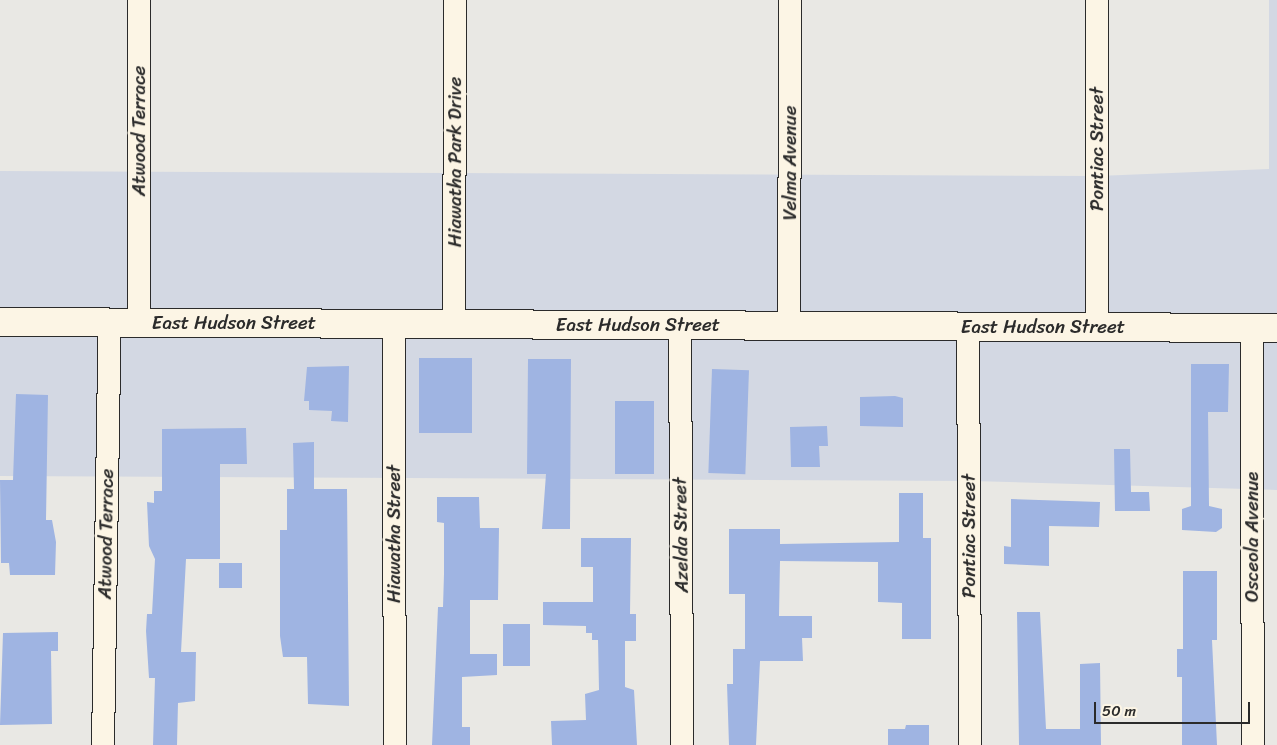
<!DOCTYPE html>
<style>
body{margin:0}
#map{position:relative;width:1277px;height:745px;overflow:hidden;background:#e9e8e4;font-family:Sriracha,sans-serif}
div>[style]{position:absolute}
[style*='--x']{left:calc(var(--x)*1px);top:calc(var(--y)*1px);width:calc(var(--w)*1px);rotate:calc(var(--a)*1deg)}
.built>*{inset:0;background:#d3d8e3}
.building>*{inset:0;background:#9fb4e2;transform-origin:0 0}
.roads{filter:drop-shadow(1px 0 #2b2b2b) drop-shadow(-1px 0 #2b2b2b) drop-shadow(0 1px #2b2b2b) drop-shadow(0 -1px #2b2b2b)}
.minor>*{height:22px;margin:-11px;padding:0 11px;transform-origin:11px;border-radius:11px;background:#fcf5e5}
.secondary>*{height:28px;margin:-14px;padding:0 14px;transform-origin:14px;border-radius:14px;background:#fcf5e5}
span{translate:-50% -50%;white-space:nowrap;text-align:center;line-height:1.15;-webkit-text-stroke:5px #fcf5e5;paint-order:stroke}
.street-label{font-size:19px;color:#2b2b2b}
.scale{position:absolute;left:1094px;top:702px;width:156px;height:22px;box-sizing:border-box;border:2px solid #2b2b2b;border-top:0;padding-left:6px;font-size:15px;line-height:18px;white-space:nowrap;color:#2b2b2b;-webkit-text-stroke:4px #fcf5e5;paint-order:stroke}
</style>
<div id="map">
<div class="built">
<div style="clip-path:polygon(1269px 0,1277px 0,1277px 490px,972px 481px,0 476px,0 171px,1098px 176px,1269px 169px)"></div>
</div>
<div class="building">
<div style="left:472px;top:358px;width:75px;height:53px;rotate:90deg"></div>
<div style="clip-path:polygon(528px 359px,571px 359px,570px 529px,542px 529px,546px 474px,527px 474px)"></div>
<div style="clip-path:polygon(1191px 364px,1229px 364px,1228px 412px,1208px 412px,1209px 506px,1222px 509px,1222px 528px,1216px 532px,1182px 530px,1182px 509px,1191px 506px)"></div>
<div style="clip-path:polygon(349px 366px,348px 422px,331px 421px,332px 411px,309px 410px,309px 401px,304px 401px,307px 367px)"></div>
<div style="left:712px;top:369px;width:37px;height:104px;rotate:2deg"></div>
<div style="clip-path:polygon(16px 394px,48px 395px,46px 520px,52px 520px,56px 542px,55px 575px,10px 575px,9px 563px,1px 563px,0 480px,13px 480px)"></div>
<div style="clip-path:polygon(895px 396px,903px 398px,903px 427px,860px 426px,860px 397px)"></div>
<div style="left:615px;top:401px;width:39px;height:73px"></div>
<div style="clip-path:polygon(827px 426px,828px 446px,819px 446px,820px 467px,791px 467px,790px 427px)"></div>
<div style="clip-path:polygon(246px 428px,247px 464px,220px 464px,220px 559px,186px 559px,181px 652px,196px 652px,195px 701px,178px 703px,177px 745px,153px 745px,155px 678px,149px 678px,146px 631px,147px 614px,152px 614px,155px 559px,149px 546px,147px 502px,154px 503px,154px 491px,162px 491px,162px 429px)"></div>
<div style="clip-path:polygon(314px 442px,314px 489px,347px 489px,349px 706px,308px 704px,307px 657px,283px 657px,280px 636px,280px 530px,287px 530px,287px 489px,294px 489px,293px 443px)"></div>
<div style="clip-path:polygon(1114px 449px,1130px 449px,1131px 492px,1149px 492px,1150px 511px,1115px 511px)"></div>
<div style="clip-path:polygon(899px 493px,923px 493px,923px 538px,931px 538px,931px 639px,902px 639px,902px 603px,878px 602px,878px 562px,780px 561px,779px 616px,812px 616px,812px 638px,802px 638px,803px 661px,760px 661px,756px 745px,729px 745px,727px 684px,733px 684px,733px 649px,745px 649px,745px 594px,729px 594px,729px 529px,780px 529px,780px 544px,899px 542px)"></div>
<div style="clip-path:polygon(437px 497px,479px 497px,480px 528px,499px 528px,498px 600px,470px 600px,470px 654px,497px 654px,497px 675px,462px 677px,462px 727px,470px 727px,470px 745px,432px 745px,438px 607px,443px 607px,444px 574px,444px 523px,437px 522px)"></div>
<div style="clip-path:polygon(1011px 499px,1100px 502px,1099px 527px,1049px 526px,1049px 566px,1004px 564px,1004px 546px,1011px 547px)"></div>
<div style="clip-path:polygon(581px 538px,631px 538px,630px 614px,636px 614px,636px 641px,625px 641px,625px 687px,634px 690px,637px 745px,552px 745px,551px 721px,586px 720px,585px 694px,599px 690px,598px 640px,592px 640px,592px 633px,586px 633px,586px 626px,543px 625px,543px 602px,593px 602px,593px 567px,581px 567px)"></div>
<div style="left:219px;top:563px;width:23px;height:25px"></div>
<div style="clip-path:polygon(1183px 571px,1217px 571px,1217px 640px,1212px 640px,1217px 745px,1182px 745px,1182px 677px,1177px 677px,1177px 649px,1183px 649px)"></div>
<div style="clip-path:polygon(1017px 612px,1040px 612px,1046px 729px,1080px 729px,1080px 664px,1100px 663px,1101px 745px,1019px 745px)"></div>
<div style="left:503px;top:624px;width:27px;height:42px"></div>
<div style="clip-path:polygon(58px 632px,58px 651px,51px 651px,52px 724px,0 725px,3px 633px)"></div>
<div style="clip-path:polygon(906px 725px,929px 725px,929px 745px,888px 745px,888px 729px,905px 729px)"></div>
</div>
<div class="roads">
<div class="minor">
<div style="--x:139;--y:322;--w:322;--a:-90"></div>
<div style="--x:394;--y:324;--w:421;--a:89.9"></div>
<div style="--x:454;--y:324;--w:324;--a:-89.8"></div>
<div style="--x:680;--y:325;--w:420;--a:89.7"></div>
<div style="--x:789;--y:326;--w:326;--a:-89.8"></div>
<div style="--x:968;--y:327;--w:418;--a:89.7"></div>
<div style="--x:1097;--y:328;--w:328;--a:-90"></div>
<div style="--x:1252;--y:328;--w:417;--a:89.9"></div>
<div style="--x:103;--y:745;--w:423;--a:-89.1"></div>
</div>
<div class="secondary">
<div style="--x:0;--y:322;--w:1277;--a:0.27"></div>
</div>
</div>
<div class="street-label">
<span style="left:139px;top:131px;rotate:-90deg">Atwood Terrace</span>
<span style="left:1097px;top:149px;rotate:-90deg">Pontiac Street</span>
<span style="left:455px;top:162px;rotate:-90deg">Hiawatha Park Drive</span>
<span style="left:790px;top:163px;rotate:-90deg">Velma Avenue</span>
<span style="left:234px;top:323px">East Hudson Street</span>
<span style="left:638px;top:325px">East Hudson Street</span>
<span style="left:1043px;top:327px">East Hudson Street</span>
<span style="left:106px;top:534px;rotate:-89deg">Atwood Terrace</span>
<span style="left:394px;top:534px;rotate:-90deg">Hiawatha Street</span>
<span style="left:681px;top:535px;rotate:-91deg">Azelda Street</span>
<span style="left:969px;top:536px;rotate:-90deg">Pontiac Street</span>
<span style="left:1252px;top:537px;rotate:-90deg">Osceola Avenue</span>
</div>
<div class="scale">50 m</div>
</div>
